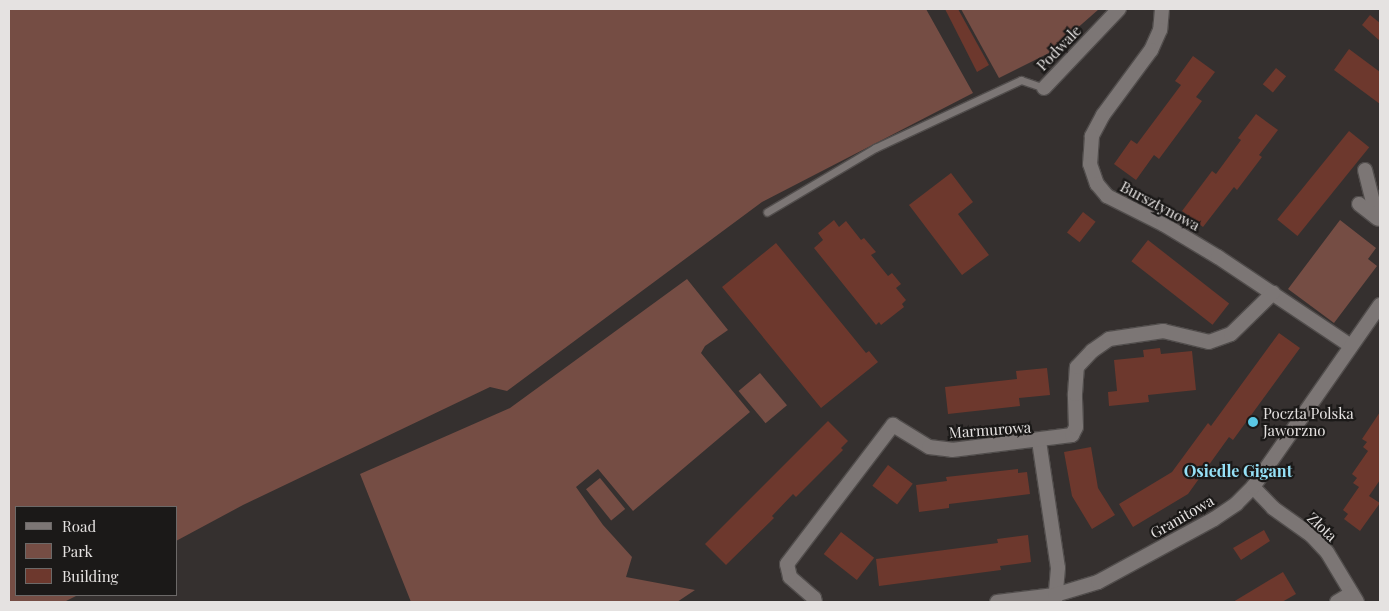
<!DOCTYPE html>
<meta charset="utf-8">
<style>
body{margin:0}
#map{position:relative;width:1389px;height:611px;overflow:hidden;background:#35302f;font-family:"Playfair Display",serif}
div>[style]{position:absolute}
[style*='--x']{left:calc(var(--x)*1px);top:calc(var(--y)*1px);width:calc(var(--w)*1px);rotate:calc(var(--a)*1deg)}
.green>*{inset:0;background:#754d44;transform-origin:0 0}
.building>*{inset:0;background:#6d382d;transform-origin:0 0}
.roads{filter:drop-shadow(1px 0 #514d4c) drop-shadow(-1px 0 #514d4c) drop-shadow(0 1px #514d4c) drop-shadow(0 -1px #514d4c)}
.lane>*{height:7px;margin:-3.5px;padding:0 3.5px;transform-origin:3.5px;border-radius:3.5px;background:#7c7675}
.street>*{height:14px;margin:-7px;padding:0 7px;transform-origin:7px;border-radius:7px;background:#7c7675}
.dots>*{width:14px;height:14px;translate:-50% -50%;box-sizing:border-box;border:2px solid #1b1918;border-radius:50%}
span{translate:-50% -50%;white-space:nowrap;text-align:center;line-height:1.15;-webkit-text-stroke:4.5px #1b1918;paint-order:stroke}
.street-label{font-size:15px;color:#e5e2e1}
.poi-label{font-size:15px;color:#e5e2e1}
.left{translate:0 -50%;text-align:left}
.neighbourhood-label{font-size:16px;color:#96e1f7;font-weight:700}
.frame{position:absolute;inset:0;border:10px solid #e5e2e1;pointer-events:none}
.legend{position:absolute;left:15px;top:506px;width:162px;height:90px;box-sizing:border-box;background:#1b1918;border:1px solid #6c6968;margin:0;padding:6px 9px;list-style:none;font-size:15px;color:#e5e2e1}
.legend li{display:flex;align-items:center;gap:10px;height:25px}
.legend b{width:25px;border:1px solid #6c6968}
</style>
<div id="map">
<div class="green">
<div style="clip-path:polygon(9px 9px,926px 9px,973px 93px,762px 202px,507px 391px,490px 387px,243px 505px,176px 541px,176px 507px,16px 507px,16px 595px,78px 595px,64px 602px,9px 602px)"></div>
<div style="clip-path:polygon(961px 9px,1099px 9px,1049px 53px,999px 78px)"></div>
<div style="clip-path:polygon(1340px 220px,1376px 248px,1368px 259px,1377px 266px,1334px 323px,1288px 289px)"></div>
<div style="clip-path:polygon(687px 279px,728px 330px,705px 346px,701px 353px,750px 412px,633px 511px,598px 469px,576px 487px,603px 525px,632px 557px,626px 577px,695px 590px,677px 602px,411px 602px,360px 474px,510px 408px)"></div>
<div style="left:760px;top:373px;width:42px;height:28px;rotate:50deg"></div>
<div style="left:600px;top:478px;width:40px;height:18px;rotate:51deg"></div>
</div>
<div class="building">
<div style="clip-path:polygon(945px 9px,958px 9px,989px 65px,977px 72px)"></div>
<div style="clip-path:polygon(1370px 15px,1380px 23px,1380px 41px,1362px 25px)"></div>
<div style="clip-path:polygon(1349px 49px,1380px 72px,1380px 104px,1334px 70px)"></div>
<div style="clip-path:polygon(1193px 56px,1215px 72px,1196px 97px,1202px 101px,1159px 159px,1154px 155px,1136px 180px,1114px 164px,1131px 140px,1137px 144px,1181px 85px,1175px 81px)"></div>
<div style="left:1276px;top:68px;width:13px;height:21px;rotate:39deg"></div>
<div style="clip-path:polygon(1256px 114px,1278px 130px,1259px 155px,1262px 157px,1237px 190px,1234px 187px,1203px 227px,1182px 211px,1212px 171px,1216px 174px,1241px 140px,1238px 138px)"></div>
<div style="left:1349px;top:131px;width:26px;height:114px;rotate:39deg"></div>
<div style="clip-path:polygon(951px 173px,973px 202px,958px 214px,989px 255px,962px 275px,909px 205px)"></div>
<div style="left:1083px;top:212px;width:16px;height:26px;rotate:38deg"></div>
<div style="clip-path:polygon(834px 220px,839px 227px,846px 221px,861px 240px,864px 238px,876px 252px,871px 255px,888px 276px,892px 273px,901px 284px,896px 288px,906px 300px,902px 304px,904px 307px,881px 325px,879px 322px,876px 325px,814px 248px,823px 240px,818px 233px)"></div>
<div style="left:1148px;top:240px;width:103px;height:27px;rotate:38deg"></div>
<div style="clip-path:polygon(776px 243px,866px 353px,869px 351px,878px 362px,821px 408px,722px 287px)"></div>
<div style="clip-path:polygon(1279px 333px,1300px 348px,1233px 440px,1229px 437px,1188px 494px,1133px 527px,1119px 504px,1172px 472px,1208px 423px,1211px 426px)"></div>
<div style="clip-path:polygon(1160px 348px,1161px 354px,1192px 351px,1196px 390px,1148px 395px,1149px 402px,1109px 406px,1108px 392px,1117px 391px,1114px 360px,1144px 357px,1143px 350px)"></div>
<div style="clip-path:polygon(1047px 368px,1050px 395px,1019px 398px,1020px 406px,948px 414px,945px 387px,1017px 379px,1016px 371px)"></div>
<div style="clip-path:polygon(1380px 412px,1380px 480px,1369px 496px,1380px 503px,1360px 531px,1344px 519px,1348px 514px,1343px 510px,1359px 487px,1353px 483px,1357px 478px,1352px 474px,1368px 451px,1363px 447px,1367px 442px,1362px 439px)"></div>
<div style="clip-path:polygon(828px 421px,848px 441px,841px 448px,843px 450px,796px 497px,793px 494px,772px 516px,774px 518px,726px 565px,705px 544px)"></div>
<div style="clip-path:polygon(1091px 447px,1098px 488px,1115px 515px,1092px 529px,1072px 496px,1064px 452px)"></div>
<div style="left:888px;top:465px;width:31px;height:26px;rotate:37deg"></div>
<div style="clip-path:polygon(1018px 469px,1018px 473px,1027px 472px,1030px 494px,949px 504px,949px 508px,919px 512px,916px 485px,947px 481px,946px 477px)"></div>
<div style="clip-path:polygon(1264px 530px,1270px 541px,1241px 560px,1233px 548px)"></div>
<div style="left:841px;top:532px;width:42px;height:28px;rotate:38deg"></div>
<div style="clip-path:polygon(1028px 535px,1031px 562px,1000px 566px,1001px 570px,879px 586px,876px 559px,998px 543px,997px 539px)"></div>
<div style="clip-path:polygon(1283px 572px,1296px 594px,1282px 602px,1233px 602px)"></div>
</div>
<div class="roads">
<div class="lane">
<div style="--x:767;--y:212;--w:126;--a:-30.7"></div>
<div style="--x:875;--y:148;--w:161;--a:-25"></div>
<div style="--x:1021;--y:80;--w:24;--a:19"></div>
</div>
<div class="street">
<div style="--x:1162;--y:9;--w:21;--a:95"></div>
<div style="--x:1160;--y:30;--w:22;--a:114"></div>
<div style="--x:1151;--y:50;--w:81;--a:126.4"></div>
<div style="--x:1103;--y:115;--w:24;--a:118"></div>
<div style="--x:1092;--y:136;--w:28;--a:94"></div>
<div style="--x:1090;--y:164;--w:21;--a:71"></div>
<div style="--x:1097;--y:184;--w:16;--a:50"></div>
<div style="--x:1107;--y:196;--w:63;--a:26.6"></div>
<div style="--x:1163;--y:224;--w:64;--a:31"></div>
<div style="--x:1218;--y:257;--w:160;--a:33.8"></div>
<div style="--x:1044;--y:88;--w:109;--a:-46.5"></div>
<div style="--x:1365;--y:170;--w:49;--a:76"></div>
<div style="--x:1359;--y:204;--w:24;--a:38"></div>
<div style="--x:1039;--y:441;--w:128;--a:81.5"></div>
<div style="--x:1058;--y:568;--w:33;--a:95"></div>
<div style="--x:1253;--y:487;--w:29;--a:46"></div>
<div style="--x:1273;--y:508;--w:47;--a:35.4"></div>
<div style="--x:1311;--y:535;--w:23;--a:47"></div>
<div style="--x:1327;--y:552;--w:58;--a:59"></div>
<div style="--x:815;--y:602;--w:4;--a:-104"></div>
<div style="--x:814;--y:598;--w:32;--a:-139"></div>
<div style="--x:790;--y:577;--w:13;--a:-103"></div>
<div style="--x:787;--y:564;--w:175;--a:-52.7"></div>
<div style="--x:893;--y:425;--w:42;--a:31.4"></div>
<div style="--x:929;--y:447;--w:23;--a:7"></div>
<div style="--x:952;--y:450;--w:121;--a:-7.1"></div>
<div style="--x:1072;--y:435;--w:9;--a:-63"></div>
<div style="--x:1076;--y:427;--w:33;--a:-92"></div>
<div style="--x:1075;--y:394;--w:27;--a:-86"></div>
<div style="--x:1077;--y:367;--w:22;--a:-47"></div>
<div style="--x:1092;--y:351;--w:21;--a:-35"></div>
<div style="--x:1109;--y:339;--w:55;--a:-8.4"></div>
<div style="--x:1163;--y:331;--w:47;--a:13.4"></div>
<div style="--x:1209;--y:342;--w:23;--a:-20"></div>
<div style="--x:1231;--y:334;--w:59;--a:-44.3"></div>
<div style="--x:997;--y:602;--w:58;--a:-6.9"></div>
<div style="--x:1055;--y:595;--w:45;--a:-16.8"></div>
<div style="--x:1098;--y:582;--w:132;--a:-28.5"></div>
<div style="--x:1214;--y:519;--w:27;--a:-34"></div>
<div style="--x:1236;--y:504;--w:24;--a:-45"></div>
<div style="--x:1253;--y:487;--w:222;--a:-55.1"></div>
<div style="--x:1337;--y:602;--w:17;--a:-31"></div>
</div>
</div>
<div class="dots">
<div style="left:1253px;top:422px;background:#5ac8e5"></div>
</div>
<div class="street-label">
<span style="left:1059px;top:48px;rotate:-46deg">Podwale</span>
<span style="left:1160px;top:206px;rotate:28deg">Bursztynowa</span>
<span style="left:990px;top:430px;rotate:-4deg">Marmurowa</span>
<span style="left:1182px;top:517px;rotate:-30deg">Granitowa</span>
<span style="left:1322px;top:527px;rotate:43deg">Złota</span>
</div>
<div class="poi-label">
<span class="left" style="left:1263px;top:422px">Poczta Polska<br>Jaworzno</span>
</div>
<div class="neighbourhood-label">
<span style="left:1238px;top:471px">Osiedle Gigant</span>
</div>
<div class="frame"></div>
<ul class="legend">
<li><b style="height:6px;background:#7c7675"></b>Road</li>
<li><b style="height:14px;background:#754d44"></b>Park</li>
<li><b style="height:14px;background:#6d382d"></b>Building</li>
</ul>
</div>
